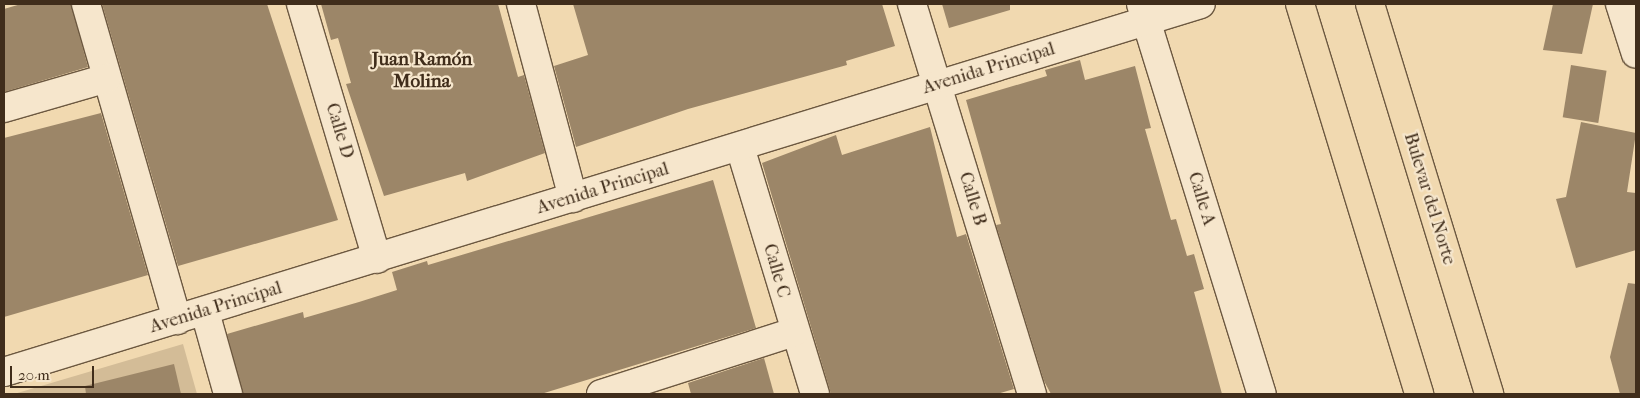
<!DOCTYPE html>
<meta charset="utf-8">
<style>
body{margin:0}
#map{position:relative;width:1640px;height:398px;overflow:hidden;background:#f1d9b0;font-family:"IM FELL French Canon",serif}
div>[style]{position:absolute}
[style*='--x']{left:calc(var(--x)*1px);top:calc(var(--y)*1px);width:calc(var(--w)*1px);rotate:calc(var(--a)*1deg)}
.green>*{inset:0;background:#d3bc97}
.building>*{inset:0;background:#9c8668;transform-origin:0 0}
.roads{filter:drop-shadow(1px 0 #6c5840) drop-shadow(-1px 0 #6c5840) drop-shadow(0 1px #6c5840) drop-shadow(0 -1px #6c5840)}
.minor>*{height:28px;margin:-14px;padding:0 14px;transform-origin:14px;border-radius:14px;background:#f6e6cc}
.highway>*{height:28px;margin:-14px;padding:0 14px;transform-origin:14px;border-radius:14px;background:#f1d9b0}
span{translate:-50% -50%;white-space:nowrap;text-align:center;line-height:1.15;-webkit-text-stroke:4.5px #f6e6cc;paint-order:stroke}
.street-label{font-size:18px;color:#402d1b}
.neighbourhood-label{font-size:19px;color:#402d1b;font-weight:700}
.frame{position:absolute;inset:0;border:5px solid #402d1b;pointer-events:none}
.scale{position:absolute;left:10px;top:366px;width:84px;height:22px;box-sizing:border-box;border:2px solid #402d1b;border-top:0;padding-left:6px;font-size:15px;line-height:18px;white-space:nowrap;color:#402d1b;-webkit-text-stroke:4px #f6e6cc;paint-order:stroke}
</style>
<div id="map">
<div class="green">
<div style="clip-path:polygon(183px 344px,197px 394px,14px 394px)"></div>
</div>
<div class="building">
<div style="clip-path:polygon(21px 4px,71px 4px,88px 67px,4px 92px,4px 9px)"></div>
<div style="clip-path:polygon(102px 4px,267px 4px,338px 220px,178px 266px)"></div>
<div style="clip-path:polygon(321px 4px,498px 4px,518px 77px,524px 75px,545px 153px,467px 181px,465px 173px,384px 196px,346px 84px,351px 83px,338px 38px,331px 40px)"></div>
<div style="clip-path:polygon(573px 4px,882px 4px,895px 46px,846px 61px,847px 65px,688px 109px,576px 147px,554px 66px,588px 55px)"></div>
<div style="clip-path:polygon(942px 4px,1010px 4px,1010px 10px,949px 28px)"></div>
<div style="clip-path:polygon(1553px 4px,1593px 4px,1582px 54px,1543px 50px)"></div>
<div style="clip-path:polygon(1080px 60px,1085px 80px,1135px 66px,1151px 128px,1145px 129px,1171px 220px,1176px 219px,1187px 256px,1194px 254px,1204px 289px,1194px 292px,1222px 394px,1051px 394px,1044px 381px,996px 225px,1001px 224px,966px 100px,1047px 76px,1045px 70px)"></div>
<div style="left:1571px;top:65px;width:36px;height:53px;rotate:9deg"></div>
<div style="clip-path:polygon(101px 113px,148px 275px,4px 317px,4px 138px)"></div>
<div style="clip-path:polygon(1581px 122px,1636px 133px,1627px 192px,1636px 193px,1636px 250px,1576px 268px,1556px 199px,1566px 197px)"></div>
<div style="clip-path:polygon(930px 127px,957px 237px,966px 234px,1014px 389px,997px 394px,831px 394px,762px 163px,836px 135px,842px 155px)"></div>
<div style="clip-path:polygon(713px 180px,756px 328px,541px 394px,243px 394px,227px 334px,303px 312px,304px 318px,359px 302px,397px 290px,392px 272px,427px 261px,428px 265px)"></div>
<div style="clip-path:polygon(1628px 283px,1636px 284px,1636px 394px,1620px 394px,1610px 357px)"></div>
<div style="clip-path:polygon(764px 358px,774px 394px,691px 394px,688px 383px)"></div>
<div style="clip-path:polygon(174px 364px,181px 394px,86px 394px,85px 386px)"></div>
</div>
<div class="roads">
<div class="minor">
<div style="--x:86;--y:4;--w:329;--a:73.9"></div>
<div style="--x:301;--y:4;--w:266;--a:73.4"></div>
<div style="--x:521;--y:4;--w:201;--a:75"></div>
<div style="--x:912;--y:4;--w:408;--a:72.9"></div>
<div style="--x:1141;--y:4;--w:408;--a:72.8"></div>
<div style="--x:1620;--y:4;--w:52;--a:72.3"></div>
<div style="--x:4;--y:108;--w:107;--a:-16.2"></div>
<div style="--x:740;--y:147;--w:258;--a:73.1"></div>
<div style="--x:205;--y:312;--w:85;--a:74.3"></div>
<div style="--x:4;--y:372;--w:1252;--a:-17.09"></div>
<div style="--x:601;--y:394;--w:203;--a:-17.8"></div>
</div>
<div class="highway">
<div style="--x:1300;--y:4;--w:408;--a:73"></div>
<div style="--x:1370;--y:4;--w:408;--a:73"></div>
</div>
</div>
<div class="street-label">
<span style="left:989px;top:69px;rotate:-17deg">Avenida Principal</span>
<span style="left:339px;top:131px;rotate:73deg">Calle D</span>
<span style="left:603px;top:189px;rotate:-17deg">Avenida Principal</span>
<span style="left:972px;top:199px;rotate:73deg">Calle B</span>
<span style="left:1201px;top:199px;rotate:73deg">Calle A</span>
<span style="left:1429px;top:199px;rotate:73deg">Bulevar del Norte</span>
<span style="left:776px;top:271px;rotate:74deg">Calle C</span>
<span style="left:216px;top:308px;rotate:-17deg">Avenida Principal</span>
</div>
<div class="neighbourhood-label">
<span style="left:422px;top:71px">Juan Ramón<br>Molina</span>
</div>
<div class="frame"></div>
<div class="scale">20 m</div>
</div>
